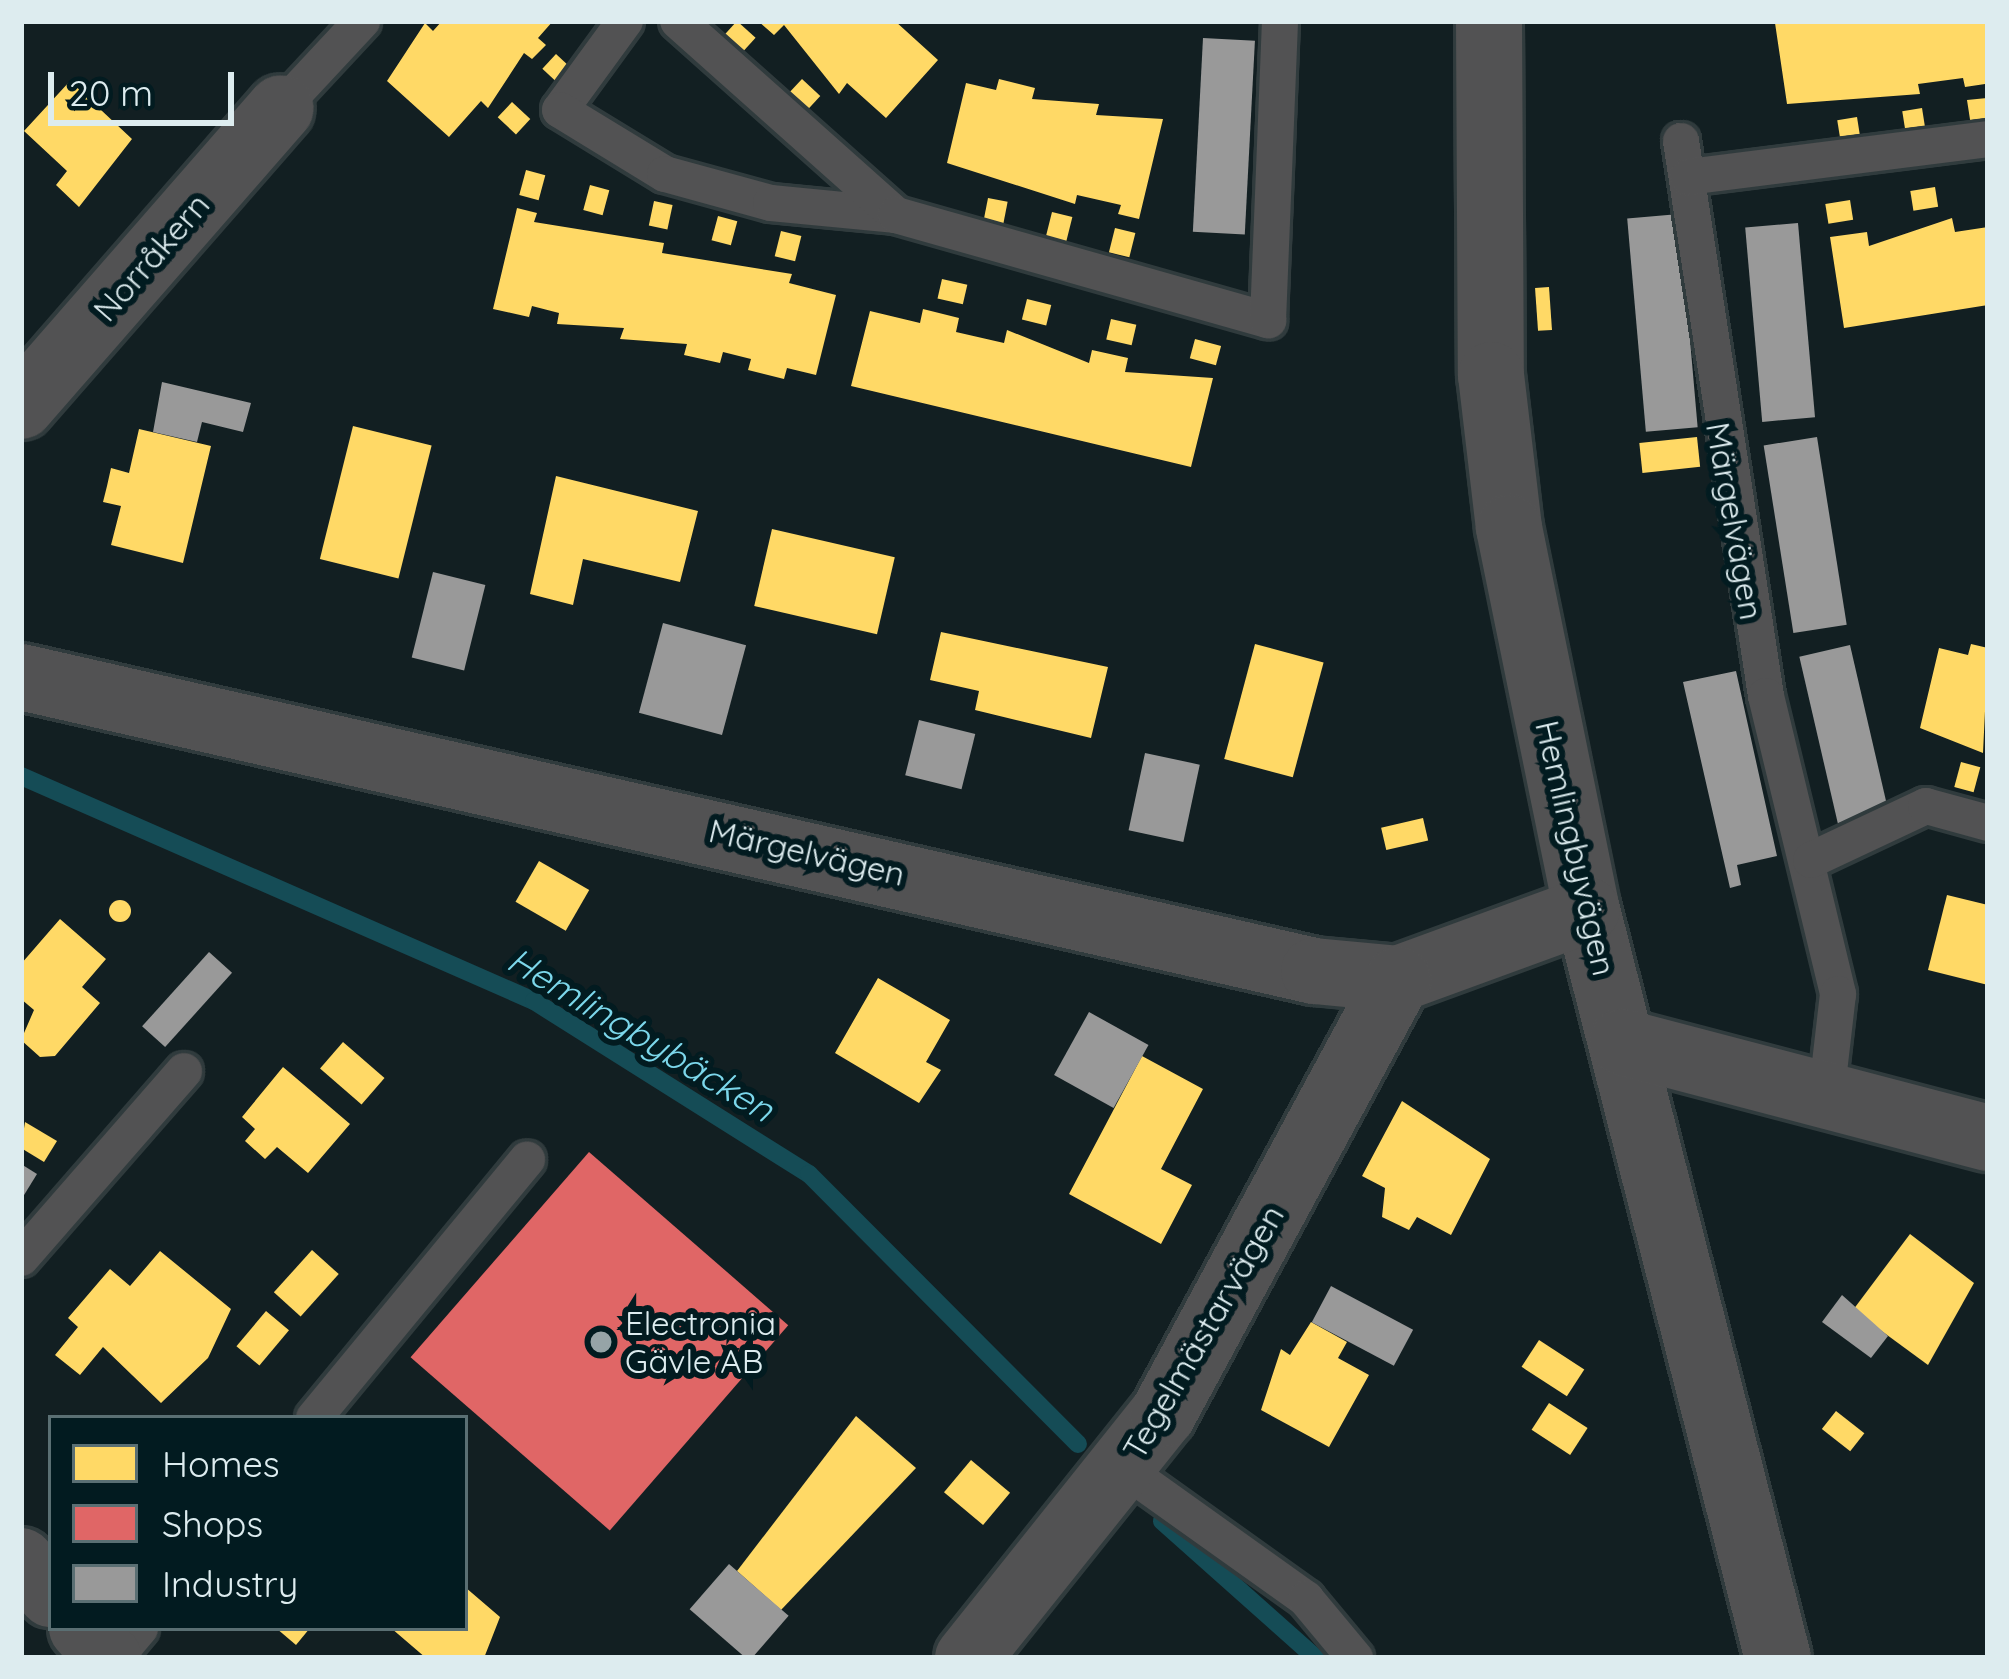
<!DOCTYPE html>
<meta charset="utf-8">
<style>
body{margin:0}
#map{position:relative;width:2009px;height:1679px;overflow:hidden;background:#121f22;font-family:Quicksand,sans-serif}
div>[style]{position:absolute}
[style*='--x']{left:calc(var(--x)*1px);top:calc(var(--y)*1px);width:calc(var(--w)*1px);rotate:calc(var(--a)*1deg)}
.homes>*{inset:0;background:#ffd966;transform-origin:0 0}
.round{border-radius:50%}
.shops>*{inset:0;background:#e06666;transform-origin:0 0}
.industry>*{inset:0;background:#999;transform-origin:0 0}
.stream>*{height:18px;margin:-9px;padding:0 9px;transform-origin:9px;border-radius:9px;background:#154c56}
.roads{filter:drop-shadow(3px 0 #303b3d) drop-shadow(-3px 0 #303b3d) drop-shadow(0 3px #303b3d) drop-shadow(0 -3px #303b3d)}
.lane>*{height:36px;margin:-18px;padding:0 18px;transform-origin:18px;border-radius:18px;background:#525253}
.street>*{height:66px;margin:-33px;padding:0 33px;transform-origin:33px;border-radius:33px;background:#525253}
.dots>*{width:33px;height:33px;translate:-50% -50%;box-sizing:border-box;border:6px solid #021b20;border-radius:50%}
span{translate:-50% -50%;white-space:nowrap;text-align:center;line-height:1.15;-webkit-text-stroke:12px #021b20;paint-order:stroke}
.street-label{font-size:33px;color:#ddecef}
.poi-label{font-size:33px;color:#ddecef}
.left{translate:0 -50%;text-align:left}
.water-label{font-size:36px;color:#7cd7eb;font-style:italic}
.frame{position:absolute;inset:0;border:24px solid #ddecef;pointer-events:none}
.legend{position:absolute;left:48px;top:1415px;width:420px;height:216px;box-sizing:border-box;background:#021b20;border:3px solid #5a6f73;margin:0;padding:15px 21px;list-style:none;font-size:36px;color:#ddecef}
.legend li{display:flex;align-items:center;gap:24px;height:60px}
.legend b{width:60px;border:3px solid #5a6f73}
.scale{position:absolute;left:48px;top:72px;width:186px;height:54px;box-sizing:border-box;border:6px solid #ddecef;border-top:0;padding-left:15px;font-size:36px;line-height:42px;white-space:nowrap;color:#ddecef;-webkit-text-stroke:9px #021b20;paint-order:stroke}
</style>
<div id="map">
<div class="homes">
<div style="clip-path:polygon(442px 21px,553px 21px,538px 38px,546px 45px,532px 59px,524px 53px,488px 108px,481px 101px,449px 137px,387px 81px,425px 23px,433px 31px)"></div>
<div style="left:737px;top:21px;width:25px;height:20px;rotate:42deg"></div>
<div style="clip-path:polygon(758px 21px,895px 21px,938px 60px,886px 118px,847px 83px,839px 94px,784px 25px,774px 35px)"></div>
<div style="clip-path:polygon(1988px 21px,1985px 84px,1965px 87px,1963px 78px,1918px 84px,1920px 94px,1787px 104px,1775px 23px)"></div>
<div style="left:556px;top:54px;width:25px;height:20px;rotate:43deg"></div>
<div style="left:802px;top:79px;width:25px;height:21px;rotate:43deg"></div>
<div style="clip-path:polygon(999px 79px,1035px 88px,1032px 99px,1099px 104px,1096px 115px,1163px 119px,1139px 219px,1118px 214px,1121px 205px,1077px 195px,1075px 204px,947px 163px,966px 83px,996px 90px)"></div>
<div style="clip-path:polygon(70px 81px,132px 139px,79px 207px,56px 185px,67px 171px,24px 131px)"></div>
<div style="clip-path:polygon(1987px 98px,1988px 123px,1971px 126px,1967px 100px)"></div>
<div style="left:512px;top:102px;width:25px;height:21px;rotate:43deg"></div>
<div style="left:1922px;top:108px;width:25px;height:20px;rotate:81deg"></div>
<div style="left:1857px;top:117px;width:26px;height:20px;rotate:81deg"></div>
<div style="left:526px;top:170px;width:20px;height:26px;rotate:15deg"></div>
<div style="left:590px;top:185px;width:20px;height:26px;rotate:15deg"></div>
<div style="left:1935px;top:187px;width:20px;height:25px;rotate:81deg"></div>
<div style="left:988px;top:198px;width:20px;height:25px;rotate:11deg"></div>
<div style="left:1850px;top:200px;width:20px;height:25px;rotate:81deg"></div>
<div style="left:654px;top:201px;width:19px;height:25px;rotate:12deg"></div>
<div style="clip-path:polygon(517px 208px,537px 213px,534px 222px,664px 243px,662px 253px,792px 274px,789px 283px,836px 295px,816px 375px,787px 368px,784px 379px,748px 370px,751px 359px,723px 352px,720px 363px,684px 355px,687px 344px,620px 339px,624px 328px,557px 324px,559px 313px,532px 306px,529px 317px,493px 309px)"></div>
<div style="left:1052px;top:212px;width:21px;height:27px;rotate:14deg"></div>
<div style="left:718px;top:216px;width:20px;height:25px;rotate:15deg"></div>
<div style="clip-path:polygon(1952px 218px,1955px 232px,1988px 227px,1988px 305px,1844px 328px,1830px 237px,1867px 232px,1869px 246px)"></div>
<div style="left:1115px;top:228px;width:21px;height:25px;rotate:14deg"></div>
<div style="left:781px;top:231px;width:21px;height:26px;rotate:14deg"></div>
<div style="left:942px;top:279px;width:26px;height:20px;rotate:13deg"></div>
<div style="left:1549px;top:287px;width:43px;height:14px;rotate:86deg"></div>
<div style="left:1027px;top:299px;width:25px;height:21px;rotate:14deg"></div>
<div style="clip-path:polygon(923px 309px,959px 318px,956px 332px,1004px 343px,1007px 330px,1089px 363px,1092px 350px,1128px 358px,1125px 372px,1213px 378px,1191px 467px,851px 386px,870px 311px,920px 323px)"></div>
<div style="left:1111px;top:319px;width:26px;height:21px;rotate:13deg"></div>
<div style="left:1195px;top:339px;width:27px;height:20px;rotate:15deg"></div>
<div style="left:353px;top:426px;width:81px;height:137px;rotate:14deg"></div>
<div style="clip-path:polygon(139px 429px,211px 446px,183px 563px,111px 545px,121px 506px,103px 502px,107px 486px,111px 468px,129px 473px)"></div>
<div style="left:1697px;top:437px;width:30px;height:58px;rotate:84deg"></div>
<div style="clip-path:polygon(556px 476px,698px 511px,680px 582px,583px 559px,573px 605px,530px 594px)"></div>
<div style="left:772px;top:529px;width:126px;height:79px;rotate:13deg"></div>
<div style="clip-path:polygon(941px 632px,1108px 667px,1091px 738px,975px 710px,979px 691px,930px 680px)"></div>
<div style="left:1255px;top:644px;width:71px;height:119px;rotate:15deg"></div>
<div style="clip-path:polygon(1971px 644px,1988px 648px,1983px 753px,1920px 728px,1939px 648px,1968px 655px)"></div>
<div style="left:1961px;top:762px;width:20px;height:26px;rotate:15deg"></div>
<div style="left:1423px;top:818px;width:23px;height:43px;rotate:77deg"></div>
<div style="left:539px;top:861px;width:58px;height:47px;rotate:30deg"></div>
<div style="clip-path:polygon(1947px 895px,1988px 905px,1988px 985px,1928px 970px)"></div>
<div class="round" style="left:109px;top:900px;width:22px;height:22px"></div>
<div style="clip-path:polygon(60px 919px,106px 959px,82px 987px,100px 1003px,55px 1056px,40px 1057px,21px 1040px,34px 1010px,21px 999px,21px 964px)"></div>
<div style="clip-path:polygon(878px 978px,950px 1020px,926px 1062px,941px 1070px,919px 1103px,835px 1053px)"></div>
<div style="left:343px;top:1042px;width:55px;height:35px;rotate:41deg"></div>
<div style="clip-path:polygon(1142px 1056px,1203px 1089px,1161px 1169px,1192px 1185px,1161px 1244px,1069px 1194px)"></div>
<div style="clip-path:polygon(283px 1067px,350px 1124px,308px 1173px,277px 1147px,265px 1159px,245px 1141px,255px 1129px,242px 1117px)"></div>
<div style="clip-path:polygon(1402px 1101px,1490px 1159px,1451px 1235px,1417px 1217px,1409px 1230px,1382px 1217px,1385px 1188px,1362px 1176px)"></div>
<div style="clip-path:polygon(25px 1122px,57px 1141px,44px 1162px,21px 1148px)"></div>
<div style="clip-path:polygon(1910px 1234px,1974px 1283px,1928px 1365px,1853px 1310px)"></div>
<div style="left:312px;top:1250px;width:36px;height:57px;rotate:42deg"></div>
<div style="clip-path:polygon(160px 1251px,231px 1309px,208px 1358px,161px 1403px,103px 1347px,80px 1375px,55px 1355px,78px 1327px,68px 1318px,110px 1269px,130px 1286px)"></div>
<div style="left:266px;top:1311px;width:30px;height:46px;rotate:40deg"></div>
<div style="clip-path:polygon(1311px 1322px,1347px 1342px,1338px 1358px,1369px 1375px,1329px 1447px,1261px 1410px,1281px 1349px,1290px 1355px)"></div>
<div style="left:1539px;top:1340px;width:54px;height:32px;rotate:33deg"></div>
<div style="left:1549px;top:1403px;width:46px;height:32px;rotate:33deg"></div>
<div style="left:1836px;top:1411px;width:36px;height:23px;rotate:38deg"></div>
<div style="clip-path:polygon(856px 1416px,916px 1468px,781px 1610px,737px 1571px)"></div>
<div style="left:971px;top:1460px;width:51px;height:42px;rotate:40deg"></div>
<div style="clip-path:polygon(465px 1587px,500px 1617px,484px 1658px,426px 1658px,391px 1628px,465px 1628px)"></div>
<div style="clip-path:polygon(276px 1628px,310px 1628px,296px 1645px)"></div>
</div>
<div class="shops">
<div style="left:589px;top:1152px;width:264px;height:272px;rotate:41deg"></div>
</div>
<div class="industry">
<div style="left:1203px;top:38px;width:52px;height:194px;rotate:3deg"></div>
<div style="left:1679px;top:214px;width:214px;height:52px;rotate:85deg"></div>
<div style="left:1798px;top:223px;width:195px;height:53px;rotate:85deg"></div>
<div style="clip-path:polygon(162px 382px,251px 403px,243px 432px,202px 422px,197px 442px,153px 432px)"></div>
<div style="left:1817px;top:437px;width:190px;height:54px;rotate:81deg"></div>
<div style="left:433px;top:572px;width:54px;height:88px;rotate:14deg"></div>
<div style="left:663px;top:623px;width:86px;height:93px;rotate:15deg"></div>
<div style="left:1850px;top:645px;width:171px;height:52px;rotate:77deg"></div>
<div style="clip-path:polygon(1736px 671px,1777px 856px,1737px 865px,1741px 885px,1730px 888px,1683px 682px)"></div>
<div style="left:919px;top:720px;width:58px;height:57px;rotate:14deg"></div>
<div style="left:1145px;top:753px;width:56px;height:79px;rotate:12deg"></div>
<div style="left:209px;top:952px;width:31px;height:100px;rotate:42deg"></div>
<div style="left:1089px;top:1012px;width:68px;height:72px;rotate:29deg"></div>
<div style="clip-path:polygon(21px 1164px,37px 1174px,21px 1200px)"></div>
<div style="left:1331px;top:1286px;width:93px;height:41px;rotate:28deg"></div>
<div style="clip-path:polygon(1842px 1295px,1888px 1336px,1871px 1358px,1822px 1322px)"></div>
<div style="left:729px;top:1564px;width:79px;height:60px;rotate:41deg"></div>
</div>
<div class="stream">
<div style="--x:21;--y:776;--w:560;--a:23.68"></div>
<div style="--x:534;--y:1001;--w:325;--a:32.2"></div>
<div style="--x:809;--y:1174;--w:381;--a:45.1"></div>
<div style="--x:1162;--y:1521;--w:206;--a:41.7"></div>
</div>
<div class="roads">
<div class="lane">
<div style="--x:625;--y:21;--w:110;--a:126.1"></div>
<div style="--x:560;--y:110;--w:123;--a:31.4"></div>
<div style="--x:665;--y:174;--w:110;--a:15.3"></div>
<div style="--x:771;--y:203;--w:126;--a:5.5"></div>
<div style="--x:678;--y:21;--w:292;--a:41.7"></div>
<div style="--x:896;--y:215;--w:387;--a:15.8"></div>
<div style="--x:1268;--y:320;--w:299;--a:-87.7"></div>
<div style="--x:281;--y:108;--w:119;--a:-47"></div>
<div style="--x:1681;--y:141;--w:561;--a:81.29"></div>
<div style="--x:1766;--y:696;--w:307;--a:76.4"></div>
<div style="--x:1838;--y:994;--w:105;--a:96.6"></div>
<div style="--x:1688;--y:177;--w:302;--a:-7.2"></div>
<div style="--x:1811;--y:860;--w:127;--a:-25.2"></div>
<div style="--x:1926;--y:806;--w:64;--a:15.3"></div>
<div style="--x:21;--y:1258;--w:248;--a:-48.9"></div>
<div style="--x:314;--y:1418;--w:335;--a:-50.5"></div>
<div style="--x:1124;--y:1469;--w:224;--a:35.5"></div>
<div style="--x:1306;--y:1599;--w:77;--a:50.3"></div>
<div style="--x:115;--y:1658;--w:39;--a:-50"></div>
</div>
<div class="street">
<div style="--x:1489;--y:21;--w:354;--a:89.7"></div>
<div style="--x:1491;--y:375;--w:154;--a:83.3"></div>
<div style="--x:1509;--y:528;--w:390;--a:78.5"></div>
<div style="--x:1587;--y:910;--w:772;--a:75.68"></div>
<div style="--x:21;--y:406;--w:395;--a:-48.9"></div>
<div style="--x:21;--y:677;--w:1326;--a:12.81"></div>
<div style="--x:1314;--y:971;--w:84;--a:5.4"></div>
<div style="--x:1398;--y:979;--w:201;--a:-20.1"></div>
<div style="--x:1622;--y:1042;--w:378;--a:14.7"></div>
<div style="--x:21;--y:1561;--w:45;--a:47.7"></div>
<div style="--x:82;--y:1628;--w:40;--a:48"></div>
<div style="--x:968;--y:1658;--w:312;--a:-51.4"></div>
<div style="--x:1163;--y:1414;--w:494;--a:-61.6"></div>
</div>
</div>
<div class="dots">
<div style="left:601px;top:1342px;background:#96a4a7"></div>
</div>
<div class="street-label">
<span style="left:151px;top:257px;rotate:-49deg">Norråkern</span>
<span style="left:1735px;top:521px;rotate:80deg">Märgelvägen</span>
<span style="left:1576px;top:848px;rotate:77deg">Hemlingbyvägen</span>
<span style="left:807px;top:852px;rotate:13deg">Märgelvägen</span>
<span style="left:1203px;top:1332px;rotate:-60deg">Tegelmästarvägen</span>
</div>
<div class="poi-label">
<span class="left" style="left:625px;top:1342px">Electronia<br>Gävle AB</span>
</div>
<div class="water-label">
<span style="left:641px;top:1034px;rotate:31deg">Hemlingbybäcken</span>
</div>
<div class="frame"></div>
<ul class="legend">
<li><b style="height:33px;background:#ffd966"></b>Homes</li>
<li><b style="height:33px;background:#e06666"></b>Shops</li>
<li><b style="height:33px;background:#999"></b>Industry</li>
</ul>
<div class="scale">20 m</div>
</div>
